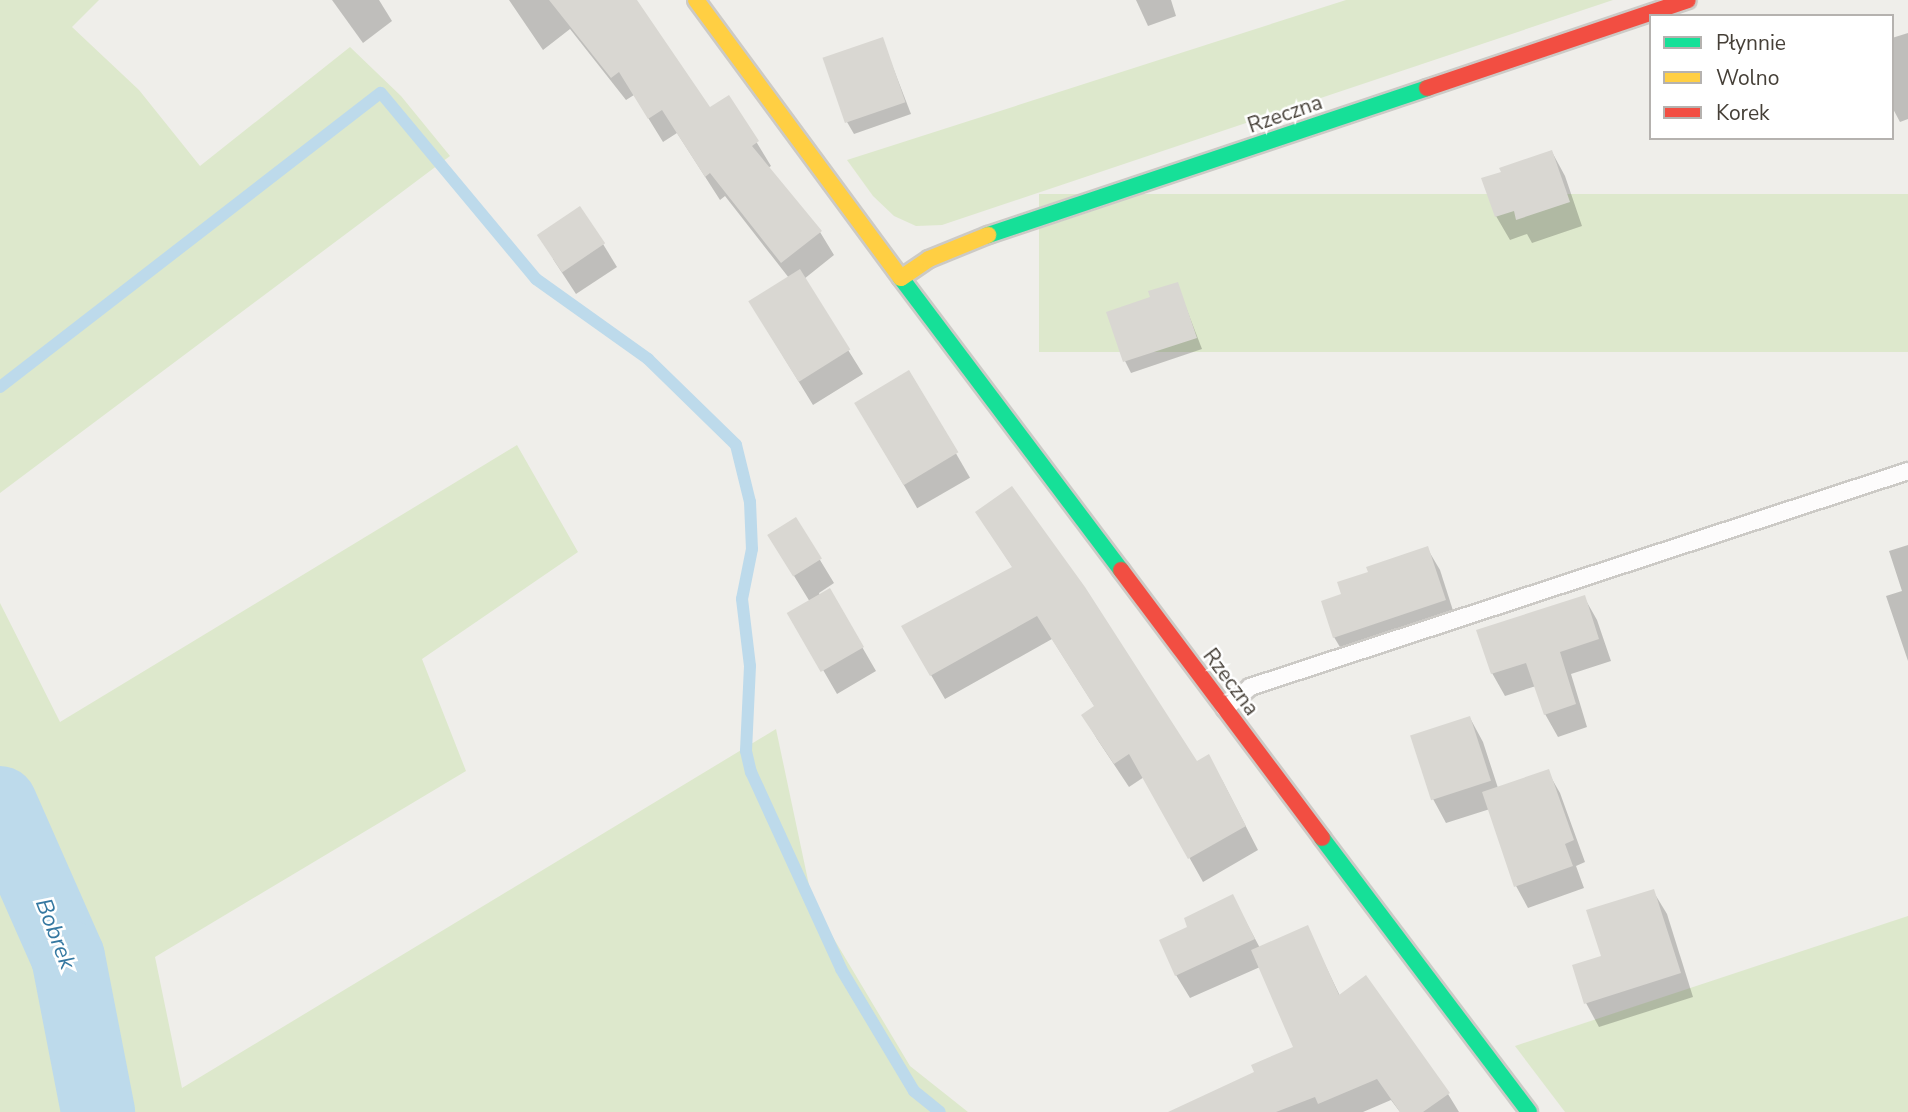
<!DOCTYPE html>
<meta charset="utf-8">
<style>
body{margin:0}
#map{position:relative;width:1908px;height:1112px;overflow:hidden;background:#efeeea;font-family:"Nunito Sans",sans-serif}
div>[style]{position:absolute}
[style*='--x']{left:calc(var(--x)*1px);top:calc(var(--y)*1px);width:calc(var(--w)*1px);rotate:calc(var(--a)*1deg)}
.green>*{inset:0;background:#dde8cc;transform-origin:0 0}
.shadow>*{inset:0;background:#0003;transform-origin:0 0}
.stream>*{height:12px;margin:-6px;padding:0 6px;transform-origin:6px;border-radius:6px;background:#bddaeb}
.river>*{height:74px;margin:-37px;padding:0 37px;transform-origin:37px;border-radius:37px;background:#bddaeb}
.building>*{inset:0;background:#d9d7d2;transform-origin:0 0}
.roads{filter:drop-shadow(2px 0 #cccac6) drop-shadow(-2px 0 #cccac6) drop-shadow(0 2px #cccac6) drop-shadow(0 -2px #cccac6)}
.lane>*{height:16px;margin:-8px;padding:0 8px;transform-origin:8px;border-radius:8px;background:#fdfcfc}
.fast>*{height:16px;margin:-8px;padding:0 8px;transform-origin:8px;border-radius:8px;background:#16e098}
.slow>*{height:16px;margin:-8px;padding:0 8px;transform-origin:8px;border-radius:8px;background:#ffcf43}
.jam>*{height:16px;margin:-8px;padding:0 8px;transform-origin:8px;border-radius:8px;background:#f24e42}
span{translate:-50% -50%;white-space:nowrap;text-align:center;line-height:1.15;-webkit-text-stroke:5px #fff;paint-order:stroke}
.street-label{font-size:21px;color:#453f37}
.water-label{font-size:23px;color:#3578a1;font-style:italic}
.legend{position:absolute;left:1649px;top:14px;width:245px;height:126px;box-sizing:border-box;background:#fff;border:2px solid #b5b2af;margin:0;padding:9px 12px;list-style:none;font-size:21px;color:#453f37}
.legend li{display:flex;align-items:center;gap:14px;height:35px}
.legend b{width:35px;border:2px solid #b5b2af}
</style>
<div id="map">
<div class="green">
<div style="clip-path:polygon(0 0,99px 0,72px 27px,139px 90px,200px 166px,350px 47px,401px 96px,450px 156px,0 493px)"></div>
<div style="clip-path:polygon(1346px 0,1613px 0,942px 225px,916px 226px,894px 216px,873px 196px,847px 160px)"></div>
<div style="left:1908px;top:194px;width:158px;height:869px;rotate:90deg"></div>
<div style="clip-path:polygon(517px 445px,578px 552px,422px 659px,466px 771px,155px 957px,182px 1088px,776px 729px,813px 904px,910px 1066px,968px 1112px,0 1112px,0 603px,60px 722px)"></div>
<div style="clip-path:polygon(1908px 916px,1908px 1112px,1565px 1112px,1515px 1046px)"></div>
</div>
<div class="shadow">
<div style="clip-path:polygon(332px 0,379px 0,392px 21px,363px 43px)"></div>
<div style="clip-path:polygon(509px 0,635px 0,709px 109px,729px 97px,771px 166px,768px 168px,820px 232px,834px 255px,804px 279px,863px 374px,813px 405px,764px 325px,789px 278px,725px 196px,720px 200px,677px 133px,663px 142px,634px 95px,626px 100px,570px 29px,543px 50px)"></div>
<div style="clip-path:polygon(1136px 0,1171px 0,1176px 16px,1148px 26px)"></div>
<div style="clip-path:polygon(1908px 33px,1908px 119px,1900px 122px,1892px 107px,1892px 38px)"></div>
<div style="clip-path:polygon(882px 39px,911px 114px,854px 134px,847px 122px)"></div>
<div style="clip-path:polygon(1552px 152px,1565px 176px,1582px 226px,1532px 243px,1527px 234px,1510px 240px,1496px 216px)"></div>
<div style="clip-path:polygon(603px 244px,617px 267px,576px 294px,553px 259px)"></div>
<div style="clip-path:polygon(1177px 284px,1202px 349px,1131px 373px,1125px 361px,1152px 298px)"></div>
<div style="left:909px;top:372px;width:122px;height:61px;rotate:60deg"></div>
<div style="clip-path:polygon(977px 512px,1196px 763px,1222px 780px,1258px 850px,1203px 882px,1144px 777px,1129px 787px,1097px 739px,1083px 715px,1095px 707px,1052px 639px,945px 699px,903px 627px,1013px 568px)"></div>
<div style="clip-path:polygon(1908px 545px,1908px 661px,1886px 596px,1902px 591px,1889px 551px)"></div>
<div style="clip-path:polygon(1427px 548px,1440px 570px,1457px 623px,1347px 659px,1334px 637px,1343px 595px)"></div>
<div style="clip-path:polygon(783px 558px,820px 560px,834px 583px,819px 593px,820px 596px,829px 590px,876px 671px,837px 694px,790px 613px,810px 602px)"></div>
<div style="clip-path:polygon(1584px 597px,1597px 620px,1611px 661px,1571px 674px,1587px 727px,1558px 737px,1545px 714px,1536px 686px,1505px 696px,1492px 673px)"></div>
<div style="clip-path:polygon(1470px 718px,1483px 742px,1498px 788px,1548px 772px,1560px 793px,1585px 862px,1576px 866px,1584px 888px,1528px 908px,1516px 886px,1490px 809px,1446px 823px,1433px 799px)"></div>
<div style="clip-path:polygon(1653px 891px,1667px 914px,1693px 997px,1599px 1027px,1586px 1003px,1603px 957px)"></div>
<div style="clip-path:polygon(1245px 920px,1260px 948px,1307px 927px,1340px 996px,1448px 1094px,1459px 1112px,1400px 1112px,1391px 1100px,1363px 1112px,1225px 1112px,1257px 1073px,1295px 1048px,1260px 967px,1190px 998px,1176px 975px)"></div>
</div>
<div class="stream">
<div style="--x:0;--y:387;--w:481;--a:-37.7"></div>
<div style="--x:381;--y:93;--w:242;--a:50.2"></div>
<div style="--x:536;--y:279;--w:138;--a:35.5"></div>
<div style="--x:648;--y:359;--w:123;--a:44.3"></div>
<div style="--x:736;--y:445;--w:59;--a:76.2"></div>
<div style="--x:750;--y:502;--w:47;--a:87.6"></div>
<div style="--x:752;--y:549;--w:51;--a:101.3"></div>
<div style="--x:742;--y:599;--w:67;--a:83.2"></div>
<div style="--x:750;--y:666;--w:85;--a:92.7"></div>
<div style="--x:746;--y:751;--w:22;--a:77"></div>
<div style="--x:751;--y:772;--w:217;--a:65.4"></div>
<div style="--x:841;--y:969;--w:142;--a:59.1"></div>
<div style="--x:914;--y:1091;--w:33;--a:39"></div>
</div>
<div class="river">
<div style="--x:0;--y:803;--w:168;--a:66.2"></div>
<div style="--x:68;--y:957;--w:158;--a:79"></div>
</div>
<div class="building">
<div style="clip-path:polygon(549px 0,637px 0,710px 107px,729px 95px,759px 141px,752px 146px,822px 231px,781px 263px,710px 173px,705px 177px,662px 110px,648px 119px,619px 72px,611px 78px)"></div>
<div style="left:883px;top:37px;width:69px;height:64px;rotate:71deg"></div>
<div style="clip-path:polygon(1552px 150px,1570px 202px,1516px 220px,1514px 211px,1495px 217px,1481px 178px,1501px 172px,1499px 168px)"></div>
<div style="left:580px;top:206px;width:45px;height:52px;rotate:56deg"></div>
<div style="left:800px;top:269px;width:95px;height:61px;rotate:58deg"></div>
<div style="clip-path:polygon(1178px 282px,1197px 338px,1123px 362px,1106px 312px,1150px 297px,1148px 291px)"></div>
<div style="left:909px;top:370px;width:96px;height:64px;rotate:59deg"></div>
<div style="clip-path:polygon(1012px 486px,1085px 587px,1197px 761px,1209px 754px,1246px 826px,1188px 859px,1129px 754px,1114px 764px,1081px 715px,1094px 706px,1037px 616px,930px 676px,901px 626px,1012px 567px,975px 512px)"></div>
<div style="left:796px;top:517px;width:49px;height:34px;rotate:58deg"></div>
<div style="clip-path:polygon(1428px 546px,1446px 600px,1333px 638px,1321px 601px,1341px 594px,1337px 582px,1368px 572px,1366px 567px)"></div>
<div style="left:830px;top:588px;width:68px;height:50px;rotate:60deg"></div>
<div style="clip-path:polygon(1585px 595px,1599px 639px,1560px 652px,1576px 704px,1544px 715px,1526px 663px,1491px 674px,1476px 630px)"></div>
<div style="left:1470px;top:716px;width:68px;height:63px;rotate:72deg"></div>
<div style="clip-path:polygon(1549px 769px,1574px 840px,1565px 844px,1573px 866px,1514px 887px,1482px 792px)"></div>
<div style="clip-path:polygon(1654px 889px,1681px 973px,1584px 1004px,1572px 965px,1601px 956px,1586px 910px)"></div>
<div style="clip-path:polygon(1233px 894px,1255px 939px,1175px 976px,1159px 940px,1187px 927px,1184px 918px)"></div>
<div style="clip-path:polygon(1308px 925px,1339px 995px,1366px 975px,1450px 1093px,1423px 1112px,1400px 1112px,1377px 1079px,1318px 1104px,1315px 1097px,1276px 1112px,1168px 1112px,1254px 1072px,1251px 1065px,1293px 1047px,1251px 950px)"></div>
</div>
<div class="roads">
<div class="lane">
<div style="--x:1225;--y:709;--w:33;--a:-41"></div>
<div style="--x:1250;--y:687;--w:693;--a:-18.17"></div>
</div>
<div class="fast">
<div style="--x:988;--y:235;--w:463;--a:-18.5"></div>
<div style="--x:901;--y:278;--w:366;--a:53"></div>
<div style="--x:1322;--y:838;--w:343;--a:52.9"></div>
</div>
<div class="slow">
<div style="--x:696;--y:0;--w:345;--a:53.6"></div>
<div style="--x:901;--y:278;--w:34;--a:-34"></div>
<div style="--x:929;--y:259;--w:64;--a:-22.1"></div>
</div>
<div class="jam">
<div style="--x:1427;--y:88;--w:275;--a:-18.6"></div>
<div style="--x:1121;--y:570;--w:335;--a:53.1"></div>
</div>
</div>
<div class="street-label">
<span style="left:1285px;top:114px;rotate:-19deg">Rzeczna</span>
<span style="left:1231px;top:682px;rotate:53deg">Rzeczna</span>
</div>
<div class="water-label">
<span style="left:55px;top:934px;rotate:69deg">Bobrek</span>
</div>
<ul class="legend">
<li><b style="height:9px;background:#16e098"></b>Płynnie</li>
<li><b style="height:9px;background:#ffcf43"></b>Wolno</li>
<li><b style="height:9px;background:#f24e42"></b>Korek</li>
</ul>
</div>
